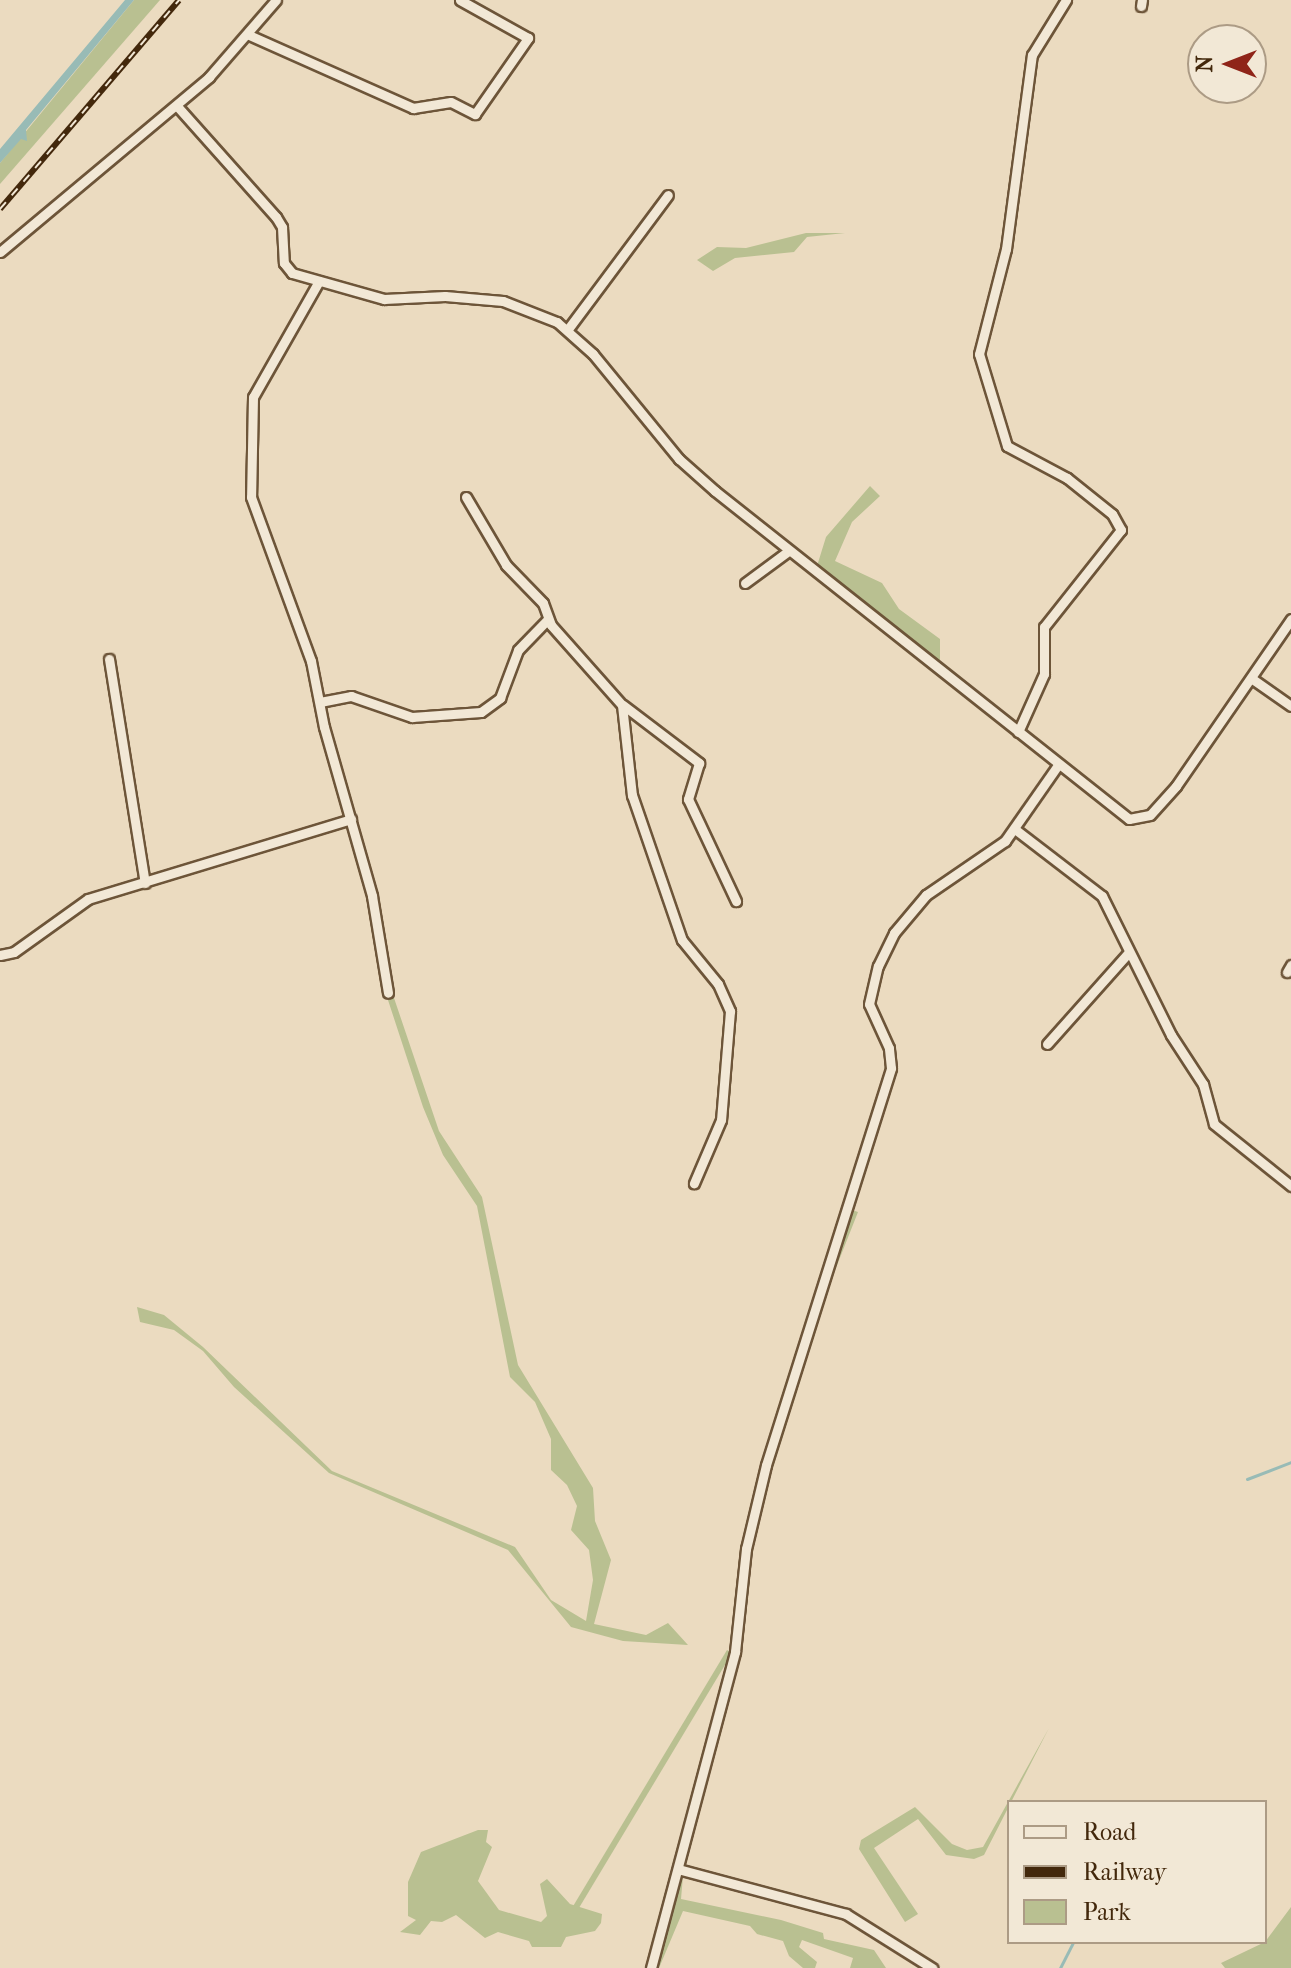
<!DOCTYPE html>
<style>
body{margin:0}
#map{position:relative;width:1291px;height:1968px;overflow:hidden;background:#ebdbc0;font-family:"IM FELL French Canon",serif}
div>[style]{position:absolute}
[style*='--x']{left:calc(var(--x)*1px);top:calc(var(--y)*1px);width:calc(var(--w)*1px);rotate:calc(var(--a)*1deg)}
.green>*{inset:0;background:#b9c091;transform-origin:0 0}
.water>*{inset:0;background:#98bbb6}
.stream>*{height:3px;margin:-1.5px;padding:0 1.5px;transform-origin:1.5px;border-radius:1.5px;background:#98bbb6}
.roads{filter:drop-shadow(2px 0 #6d5539) drop-shadow(-2px 0 #6d5539) drop-shadow(0 2px #6d5539) drop-shadow(0 -2px #6d5539)}
.street>*{height:9px;margin:-4.5px;padding:0 4.5px;transform-origin:4.5px;border-radius:4.5px;background:#f2e8d6}
.rail>*{height:6px;margin-top:-3px;transform-origin:0;background:repeating-linear-gradient(90deg,#f2e8d6 0 9px,#43280c 0 18px);box-sizing:border-box;border-block:2px solid #43280c}
span{translate:-50% -50%;white-space:nowrap;text-align:center;line-height:1.15;-webkit-text-stroke:7px #f2e8d6;paint-order:stroke}
.legend{position:absolute;left:1007px;top:1800px;width:260px;height:144px;box-sizing:border-box;background:#f2e8d6;border:2px solid #ac9b85;margin:0;padding:10px 14px;list-style:none;font-size:24px;color:#43280c}
.legend li{display:flex;align-items:center;gap:16px;height:40px}
.legend b{width:40px;border:2px solid #ac9b85}
.north{position:absolute;left:1187px;top:24px;width:80px;height:80px;box-sizing:border-box;background:#f2e8d6;border:2px solid #ac9b85;border-radius:50%;rotate:270deg;font-size:22px;font-weight:700;line-height:32px;text-align:center;color:#43280c}
.north::after{content:'';display:block;margin:auto;width:28px;height:36px;background:#8f2418;clip-path:polygon(50% 0,100% 100%,50% 72%,0 100%)}
</style>
<div id="map">
<div class="green">
<div style="clip-path:polygon(134px 0,160px 0,0 184px,0 163px)"></div>
<div style="clip-path:polygon(806px 233px,845px 233px,807px 237px,794px 252px,735px 258px,713px 271px,697px 260px,717px 247px,746px 248px)"></div>
<div style="clip-path:polygon(870px 486px,880px 496px,852px 522px,835px 561px,882px 583px,899px 609px,940px 639px,940px 665px,817px 566px,826px 537px)"></div>
<div style="clip-path:polygon(393px 995px,439px 1131px,482px 1197px,518px 1365px,593px 1488px,595px 1521px,611px 1560px,594px 1624px,646px 1635px,668px 1623px,688px 1645px,623px 1641px,571px 1627px,508px 1550px,329px 1473px,234px 1387px,203px 1351px,174px 1330px,140px 1322px,137px 1307px,164px 1315px,203px 1347px,332px 1471px,515px 1547px,551px 1600px,586px 1621px,593px 1580px,589px 1550px,571px 1530px,577px 1506px,567px 1485px,551px 1470px,551px 1439px,535px 1402px,510px 1377px,477px 1206px,443px 1155px,423px 1107px,387px 997px)"></div>
<div style="clip-path:polygon(849px 1209px,858px 1212px,832px 1278px,748px 1547px)"></div>
<div style="left:727px;top:1650px;width:6px;height:329px;rotate:31deg"></div>
<div style="clip-path:polygon(1049px 1728px,984px 1855px,974px 1859px,946px 1855px,918px 1819px,874px 1848px,918px 1914px,905px 1922px,859px 1849px,861px 1840px,915px 1807px,952px 1844px,967px 1850px,983px 1847px)"></div>
<div style="clip-path:polygon(478px 1830px,488px 1830px,486px 1842px,492px 1847px,478px 1881px,499px 1910px,541px 1922px,547px 1916px,540px 1884px,547px 1879px,570px 1904px,602px 1914px,601px 1923px,595px 1931px,566px 1937px,561px 1947px,532px 1947px,529px 1941px,498px 1932px,485px 1938px,456px 1915px,442px 1922px,431px 1921px,420px 1935px,400px 1932px,416px 1920px,408px 1916px,408px 1882px,421px 1852px)"></div>
<div style="clip-path:polygon(679px 1875px,683px 1876px,681px 1899px,781px 1920px,823px 1933px,824px 1939px,874px 1950px,886px 1968px,850px 1968px,853px 1958px,802px 1940px,799px 1947px,817px 1962px,815px 1968px,803px 1968px,789px 1956px,783px 1941px,757px 1934px,750px 1926px,683px 1911px,659px 1968px,654px 1966px)"></div>
<div style="clip-path:polygon(1291px 1907px,1291px 1968px,1225px 1968px,1221px 1963px,1265px 1942px)"></div>
</div>
<div class="water">
<div style="clip-path:polygon(125px 0,134px 0,26px 130px,27px 141px,21px 139px,0 163px,0 149px)"></div>
</div>
<div class="stream">
<div style="--x:1247;--y:1479;--w:47;--a:-21.1"></div>
<div style="--x:1060;--y:1968;--w:29;--a:-63"></div>
</div>
<div class="roads">
<div class="street">
<div style="--x:1141;--y:6;--w:6;--a:-81"></div>
<div style="--x:249;--y:35;--w:180;--a:24"></div>
<div style="--x:413;--y:108;--w:38;--a:-9"></div>
<div style="--x:451;--y:102;--w:27;--a:27"></div>
<div style="--x:475;--y:114;--w:93;--a:-55.1"></div>
<div style="--x:528;--y:38;--w:78;--a:-150.8"></div>
<div style="--x:177;--y:106;--w:149;--a:48.3"></div>
<div style="--x:276;--y:217;--w:12;--a:59"></div>
<div style="--x:282;--y:227;--w:36;--a:87"></div>
<div style="--x:284;--y:263;--w:13;--a:51"></div>
<div style="--x:292;--y:273;--w:96;--a:15.8"></div>
<div style="--x:384;--y:299;--w:61;--a:-2.8"></div>
<div style="--x:445;--y:296;--w:58;--a:4.9"></div>
<div style="--x:503;--y:301;--w:58;--a:21.3"></div>
<div style="--x:557;--y:322;--w:48;--a:41.6"></div>
<div style="--x:593;--y:354;--w:136;--a:50.7"></div>
<div style="--x:679;--y:459;--w:48;--a:41.6"></div>
<div style="--x:715;--y:491;--w:528;--a:38.39"></div>
<div style="--x:1129;--y:819;--w:21;--a:-11"></div>
<div style="--x:1150;--y:815;--w:39;--a:-48"></div>
<div style="--x:1176;--y:786;--w:203;--a:-55.4"></div>
<div style="--x:0;--y:252;--w:273;--a:-39.9"></div>
<div style="--x:209;--y:77;--w:102;--a:-49"></div>
<div style="--x:319;--y:281;--w:133;--a:119.6"></div>
<div style="--x:253;--y:397;--w:100;--a:91.1"></div>
<div style="--x:251;--y:497;--w:175;--a:69.9"></div>
<div style="--x:311;--y:661;--w:67;--a:78.9"></div>
<div style="--x:324;--y:727;--w:176;--a:74.1"></div>
<div style="--x:372;--y:896;--w:98;--a:80.6"></div>
<div style="--x:568;--y:329;--w:167;--a:-53.3"></div>
<div style="--x:466;--y:497;--w:79;--a:59.5"></div>
<div style="--x:506;--y:565;--w:53;--a:45.8"></div>
<div style="--x:543;--y:603;--w:23;--a:70"></div>
<div style="--x:551;--y:625;--w:107;--a:48.4"></div>
<div style="--x:622;--y:705;--w:91;--a:83.7"></div>
<div style="--x:632;--y:795;--w:153;--a:71"></div>
<div style="--x:682;--y:940;--w:57;--a:50.7"></div>
<div style="--x:718;--y:984;--w:30;--a:66"></div>
<div style="--x:730;--y:1011;--w:109;--a:94.7"></div>
<div style="--x:721;--y:1120;--w:69;--a:113.2"></div>
<div style="--x:745;--y:583;--w:52;--a:-36.4"></div>
<div style="--x:109;--y:659;--w:227;--a:80.9"></div>
<div style="--x:1251;--y:678;--w:49;--a:35"></div>
<div style="--x:320;--y:702;--w:32;--a:-11"></div>
<div style="--x:351;--y:696;--w:65;--a:19"></div>
<div style="--x:412;--y:717;--w:69;--a:-4.1"></div>
<div style="--x:481;--y:712;--w:24;--a:-36"></div>
<div style="--x:500;--y:698;--w:51;--a:-69.4"></div>
<div style="--x:518;--y:650;--w:43;--a:-45.9"></div>
<div style="--x:623;--y:705;--w:96;--a:37.3"></div>
<div style="--x:699;--y:763;--w:38;--a:107"></div>
<div style="--x:688;--y:799;--w:113;--a:64.8"></div>
<div style="--x:1018;--y:732;--w:64;--a:-65.9"></div>
<div style="--x:1044;--y:674;--w:47;--a:-90"></div>
<div style="--x:1044;--y:627;--w:124;--a:-51.6"></div>
<div style="--x:1121;--y:530;--w:18;--a:-119"></div>
<div style="--x:1112;--y:514;--w:58;--a:-141.3"></div>
<div style="--x:1067;--y:478;--w:68;--a:-151.9"></div>
<div style="--x:1007;--y:446;--w:96;--a:-106.9"></div>
<div style="--x:979;--y:354;--w:108;--a:-75.6"></div>
<div style="--x:1006;--y:249;--w:196;--a:-82.4"></div>
<div style="--x:1032;--y:55;--w:65;--a:-58.3"></div>
<div style="--x:1016;--y:830;--w:108;--a:37.5"></div>
<div style="--x:1102;--y:896;--w:155;--a:63.6"></div>
<div style="--x:1171;--y:1035;--w:59;--a:56.9"></div>
<div style="--x:1203;--y:1084;--w:41;--a:74.6"></div>
<div style="--x:1214;--y:1124;--w:99;--a:38.8"></div>
<div style="--x:0;--y:955;--w:14;--a:-12"></div>
<div style="--x:14;--y:952;--w:91;--a:-35.6"></div>
<div style="--x:88;--y:899;--w:275;--a:-16.9"></div>
<div style="--x:1287;--y:972;--w:8;--a:-60"></div>
<div style="--x:1047;--y:1044;--w:122;--a:-48.3"></div>
<div style="--x:678;--y:1869;--w:174;--a:15"></div>
<div style="--x:846;--y:1914;--w:102;--a:32.1"></div>
<div style="--x:651;--y:1968;--w:327;--a:-75.1"></div>
<div style="--x:735;--y:1652;--w:104;--a:-83.9"></div>
<div style="--x:746;--y:1549;--w:86;--a:-76.6"></div>
<div style="--x:766;--y:1465;--w:416;--a:-72.5"></div>
<div style="--x:891;--y:1068;--w:20;--a:-96"></div>
<div style="--x:889;--y:1048;--w:48;--a:-114.4"></div>
<div style="--x:869;--y:1004;--w:39;--a:-77"></div>
<div style="--x:878;--y:966;--w:37;--a:-64"></div>
<div style="--x:894;--y:933;--w:50;--a:-49.9"></div>
<div style="--x:926;--y:895;--w:96;--a:-34.4"></div>
<div style="--x:1005;--y:841;--w:93;--a:-55.1"></div>
</div>
</div>
<div class="rail">
<div style="--x:0;--y:209;--w:275;--a:-49.4"></div>
</div>
<ul class="legend">
<li><b style="height:10px;background:#f2e8d6"></b>Road</li>
<li><b style="height:10px;background:#43280c"></b>Railway</li>
<li><b style="height:22px;background:#b9c091"></b>Park</li>
</ul>
<div class="north">N</div>
</div>
